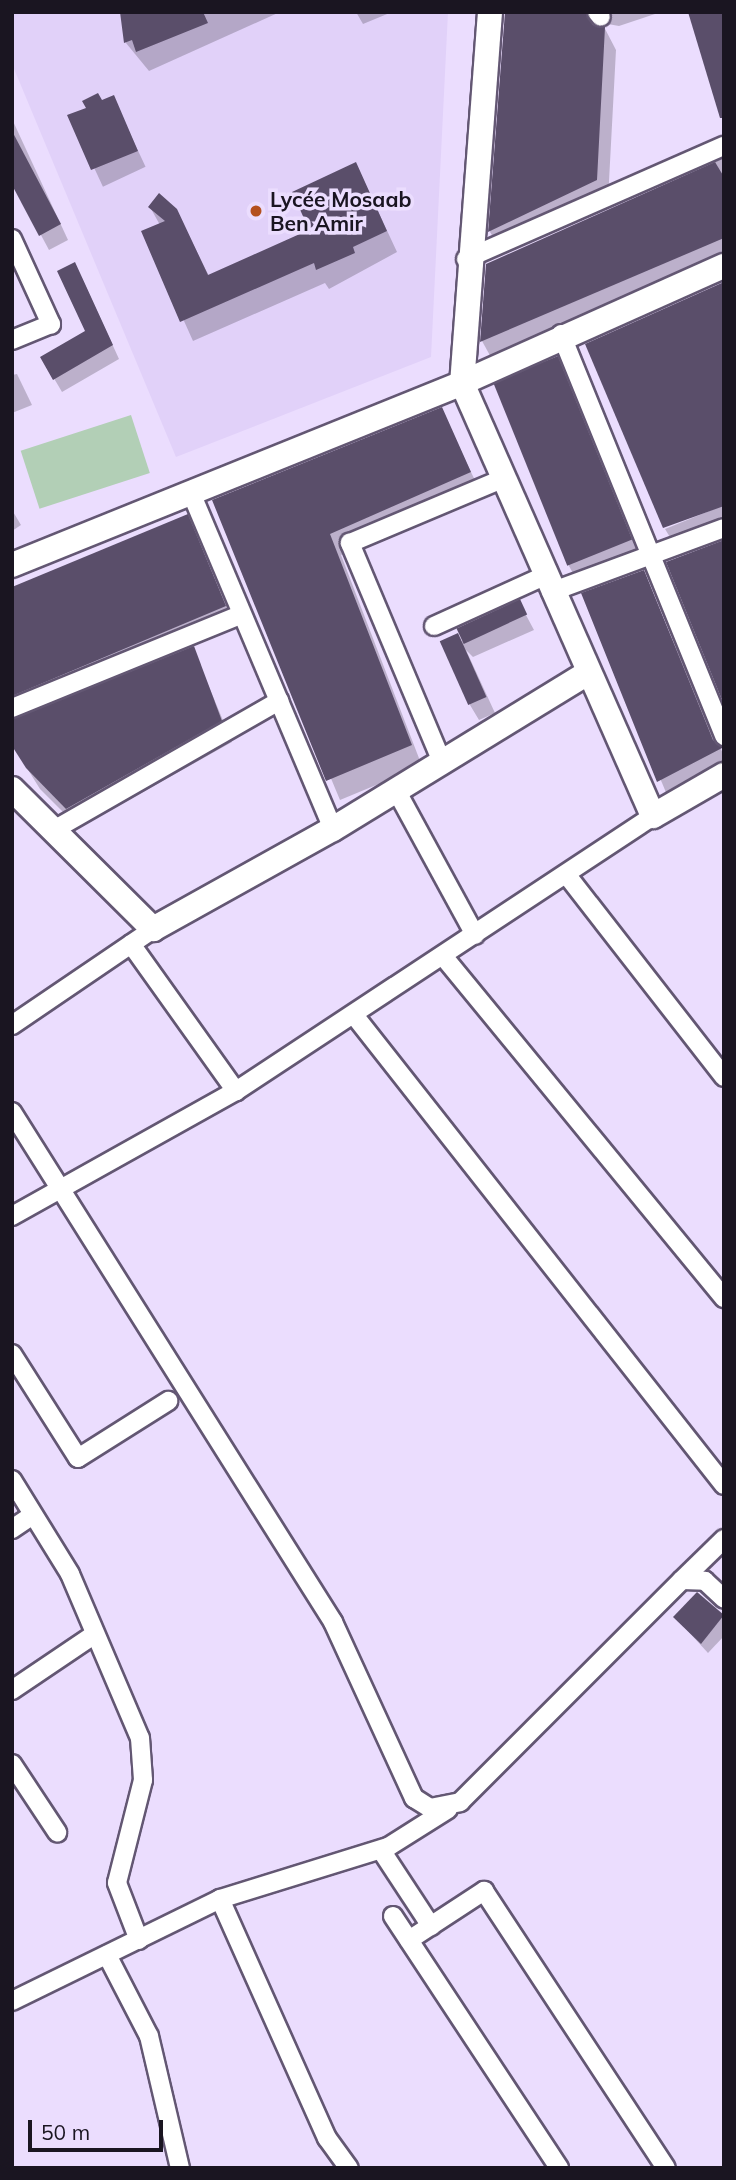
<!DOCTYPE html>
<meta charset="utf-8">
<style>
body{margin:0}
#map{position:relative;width:736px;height:2180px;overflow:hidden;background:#ebddfe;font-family:Mulish,sans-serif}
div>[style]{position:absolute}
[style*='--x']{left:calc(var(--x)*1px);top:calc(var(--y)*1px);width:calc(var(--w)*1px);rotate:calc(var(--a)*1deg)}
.built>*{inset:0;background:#e1d1f9}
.green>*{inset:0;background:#b2cfb6;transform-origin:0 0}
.shadow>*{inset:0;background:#0003;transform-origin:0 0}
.building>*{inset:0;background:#5a4e6a;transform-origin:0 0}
.roads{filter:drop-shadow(2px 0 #635773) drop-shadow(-2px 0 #635773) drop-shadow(0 2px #635773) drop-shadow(0 -2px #635773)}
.street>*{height:18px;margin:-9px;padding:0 9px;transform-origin:9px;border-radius:9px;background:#fff}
.secondary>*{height:24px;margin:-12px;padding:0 12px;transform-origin:12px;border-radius:12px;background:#fff}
.dots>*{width:19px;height:19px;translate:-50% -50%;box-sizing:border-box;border:4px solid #ebddfe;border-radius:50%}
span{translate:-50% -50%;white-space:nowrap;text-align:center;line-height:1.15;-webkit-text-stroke:7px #ebddfe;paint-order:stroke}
.poi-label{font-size:21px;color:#1a1521;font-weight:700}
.left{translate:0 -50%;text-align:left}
.frame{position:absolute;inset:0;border:14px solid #1a1521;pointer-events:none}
.scale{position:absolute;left:28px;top:2120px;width:135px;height:32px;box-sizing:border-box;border:4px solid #1a1521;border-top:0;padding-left:9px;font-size:21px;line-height:24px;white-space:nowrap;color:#1a1521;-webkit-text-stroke:5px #ebddfe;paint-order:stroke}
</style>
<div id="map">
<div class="built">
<div style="clip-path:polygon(12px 12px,448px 12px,431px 357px,176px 457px,12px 64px)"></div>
</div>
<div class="green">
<div style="left:131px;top:415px;width:61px;height:116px;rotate:72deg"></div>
</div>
<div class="shadow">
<div style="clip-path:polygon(122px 12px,280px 12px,149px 71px,126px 43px)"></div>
<div style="clip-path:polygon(356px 12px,392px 12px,363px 24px)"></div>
<div style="clip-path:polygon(508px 12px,661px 12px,619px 26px,602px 23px,616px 50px,608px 200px,502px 252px,490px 232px)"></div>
<div style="left:113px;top:97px;width:77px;height:47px;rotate:65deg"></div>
<div style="clip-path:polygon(12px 119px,68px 240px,49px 250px,12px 181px)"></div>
<div style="clip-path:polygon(724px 158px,724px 263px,493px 361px,482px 341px,488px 265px)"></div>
<div style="clip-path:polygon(356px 164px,397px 252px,329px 289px,325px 283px,193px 341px,144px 232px,160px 225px,150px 207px,176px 210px,209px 276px,304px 234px)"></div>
<div style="clip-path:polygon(82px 278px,119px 359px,62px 392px,42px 358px,88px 332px)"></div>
<div style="clip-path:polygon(557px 359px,643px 561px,580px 586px,569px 566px)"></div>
<div style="clip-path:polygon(17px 374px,32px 405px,12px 413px,12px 375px)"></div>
<div style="clip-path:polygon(441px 409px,481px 493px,341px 555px,422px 766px,340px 800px,215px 501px)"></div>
<div style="clip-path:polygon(724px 505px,724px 528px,676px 547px,665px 529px)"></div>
<div style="clip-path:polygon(12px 510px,21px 525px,12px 531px)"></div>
<div style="clip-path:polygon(187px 516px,236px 627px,192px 646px,232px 742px,79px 828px,40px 789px,12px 744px,12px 589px)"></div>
<div style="clip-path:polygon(643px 573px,724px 756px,724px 778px,670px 802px,583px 594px)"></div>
<div style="clip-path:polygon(519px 602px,534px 630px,473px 657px,466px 650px,495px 713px,479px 720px,470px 705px,461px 642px)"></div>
<div style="clip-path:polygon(697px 1594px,724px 1617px,724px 1636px,708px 1653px,675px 1617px)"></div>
</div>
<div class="building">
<div style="clip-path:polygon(120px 12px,203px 12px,208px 23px,136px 52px,132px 40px,124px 43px)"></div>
<div style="clip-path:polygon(505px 12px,586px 12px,593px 25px,605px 27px,597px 180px,488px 232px)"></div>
<div style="clip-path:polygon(688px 12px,724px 12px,724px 118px,720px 118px)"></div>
<div style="clip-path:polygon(98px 93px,102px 100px,114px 95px,138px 151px,91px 170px,67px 115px,86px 108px,82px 101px)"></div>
<div style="clip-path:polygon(12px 131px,61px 224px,39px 236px,12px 185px)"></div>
<div style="clip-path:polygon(356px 162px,387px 231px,353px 247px,355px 253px,316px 270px,314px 263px,180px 322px,141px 231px,165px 221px,148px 207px,159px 193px,177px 209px,208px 275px,302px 233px,307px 225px,292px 192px)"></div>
<div style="clip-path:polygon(715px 162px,724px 177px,724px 238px,480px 342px,486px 264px)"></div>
<div style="clip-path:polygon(75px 262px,113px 345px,53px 380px,40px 357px,85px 331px,57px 271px)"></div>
<div style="clip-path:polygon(724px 282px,724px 506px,663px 528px,585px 344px)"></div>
<div style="left:558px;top:356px;width:198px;height:70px;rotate:68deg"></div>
<div style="clip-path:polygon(442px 407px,471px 472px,330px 534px,412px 745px,326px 781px,212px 500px)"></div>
<div style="clip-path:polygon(188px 514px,226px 606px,12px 696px,12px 587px)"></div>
<div style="clip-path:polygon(724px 540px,724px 705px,666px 562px)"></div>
<div style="clip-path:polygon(644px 570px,713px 740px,724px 747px,657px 782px,581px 593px)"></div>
<div style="left:520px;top:599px;width:17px;height:70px;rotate:65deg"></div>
<div style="left:458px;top:633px;width:70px;height:20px;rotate:66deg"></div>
<div style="clip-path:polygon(194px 646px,222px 721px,66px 809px,26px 768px,12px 746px,12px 719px)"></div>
<div style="clip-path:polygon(697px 1592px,724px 1615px,701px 1644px,673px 1617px)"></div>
</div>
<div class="roads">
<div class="street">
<div style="--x:597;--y:12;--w:6;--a:51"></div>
<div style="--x:12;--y:239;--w:94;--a:65.4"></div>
<div style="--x:51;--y:324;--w:42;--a:157.7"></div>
<div style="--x:466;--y:259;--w:282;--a:-23.7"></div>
<div style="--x:561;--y:334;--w:434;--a:67.9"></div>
<div style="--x:192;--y:495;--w:363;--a:67.1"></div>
<div style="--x:551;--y:592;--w:184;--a:-20.3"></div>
<div style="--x:434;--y:626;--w:121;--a:-24.4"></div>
<div style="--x:12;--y:708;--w:248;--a:-22.2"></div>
<div style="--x:442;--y:762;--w:238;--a:-112.8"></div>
<div style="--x:350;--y:543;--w:165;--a:-22.8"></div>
<div style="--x:396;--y:790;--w:165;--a:61.4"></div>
<div style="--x:52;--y:831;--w:262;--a:-29.8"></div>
<div style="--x:566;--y:874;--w:257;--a:52.1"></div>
<div style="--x:131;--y:944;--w:181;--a:54.5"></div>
<div style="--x:443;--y:956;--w:443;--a:50.6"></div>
<div style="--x:354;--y:1015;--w:598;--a:51.79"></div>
<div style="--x:12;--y:1025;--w:171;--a:-34.2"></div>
<div style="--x:12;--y:1112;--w:603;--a:57.81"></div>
<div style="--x:333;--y:1622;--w:194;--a:65.3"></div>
<div style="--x:414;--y:1798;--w:19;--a:32"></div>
<div style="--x:430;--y:1808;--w:31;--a:-11"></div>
<div style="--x:460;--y:1802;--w:314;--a:-45"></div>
<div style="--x:682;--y:1580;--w:23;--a:2"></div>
<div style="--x:705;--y:1581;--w:26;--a:43"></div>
<div style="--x:12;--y:1216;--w:257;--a:-29.2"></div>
<div style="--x:236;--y:1091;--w:500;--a:-33.4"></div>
<div style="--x:12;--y:1354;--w:123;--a:57.6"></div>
<div style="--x:78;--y:1458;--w:107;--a:-32.3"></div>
<div style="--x:12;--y:1480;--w:110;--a:58.3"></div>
<div style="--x:70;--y:1574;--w:178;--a:66.9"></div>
<div style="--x:140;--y:1738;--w:42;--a:85.9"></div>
<div style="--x:143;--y:1780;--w:106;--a:104.2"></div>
<div style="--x:117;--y:1883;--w:61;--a:68.9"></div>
<div style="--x:12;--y:1529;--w:25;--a:-34"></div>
<div style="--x:682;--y:1580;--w:59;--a:-44.3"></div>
<div style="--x:12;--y:1690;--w:97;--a:-34"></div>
<div style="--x:12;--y:1764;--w:82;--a:56.5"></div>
<div style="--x:381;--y:1850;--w:91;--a:56.7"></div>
<div style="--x:220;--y:1899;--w:262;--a:65.9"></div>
<div style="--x:327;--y:2138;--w:37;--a:54"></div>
<div style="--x:393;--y:1916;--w:302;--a:56.6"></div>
<div style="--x:409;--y:1940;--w:90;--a:-33.2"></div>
<div style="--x:484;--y:1891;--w:331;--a:56.7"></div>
<div style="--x:107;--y:1955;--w:91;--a:62.6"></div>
<div style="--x:149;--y:2036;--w:136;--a:76.8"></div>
<div style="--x:12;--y:2001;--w:232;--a:-26.1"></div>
<div style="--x:220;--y:1899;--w:176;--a:-17.2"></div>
<div style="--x:388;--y:1847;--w:71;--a:-32.3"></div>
</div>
<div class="secondary">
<div style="--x:490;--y:12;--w:372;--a:94.3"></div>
<div style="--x:462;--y:383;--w:473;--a:66.2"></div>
<div style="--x:653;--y:816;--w:82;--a:-30"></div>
<div style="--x:12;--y:565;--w:485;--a:-22"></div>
<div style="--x:462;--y:383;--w:287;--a:-24.1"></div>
<div style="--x:12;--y:789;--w:199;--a:44.8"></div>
<div style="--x:153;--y:929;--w:206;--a:-29.1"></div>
<div style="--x:333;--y:829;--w:299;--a:-31.5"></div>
</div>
</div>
<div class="dots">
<div style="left:256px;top:211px;background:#b4501e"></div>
</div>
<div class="poi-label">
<span class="left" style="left:270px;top:211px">Lycée Mosaab<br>Ben Amir</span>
</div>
<div class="frame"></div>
<div class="scale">50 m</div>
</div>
